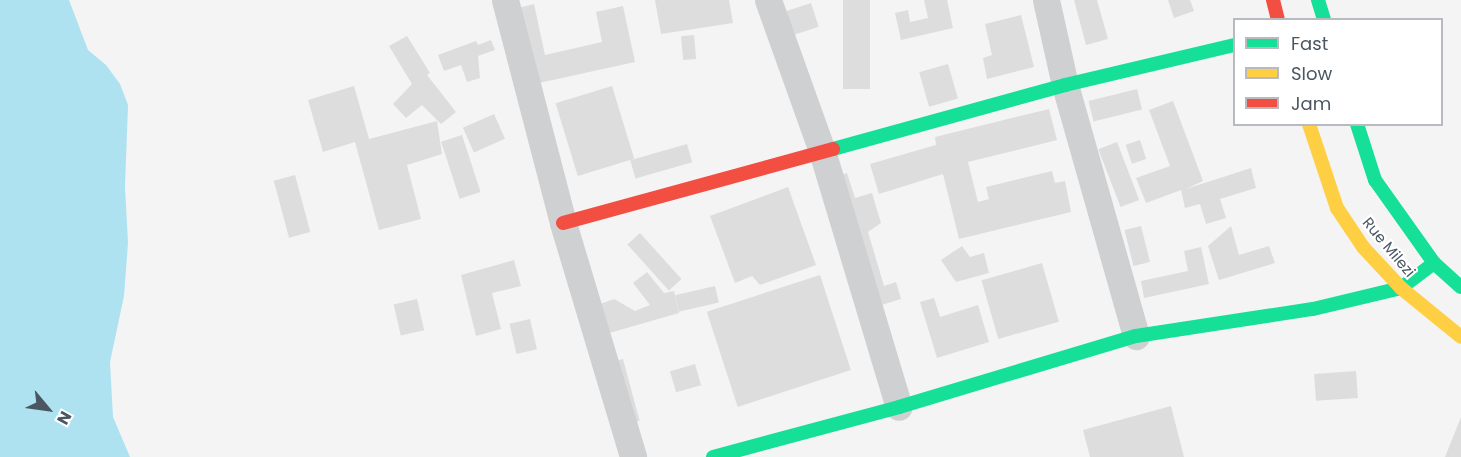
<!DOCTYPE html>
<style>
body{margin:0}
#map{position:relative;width:1461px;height:457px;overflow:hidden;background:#f4f4f4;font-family:Poppins,sans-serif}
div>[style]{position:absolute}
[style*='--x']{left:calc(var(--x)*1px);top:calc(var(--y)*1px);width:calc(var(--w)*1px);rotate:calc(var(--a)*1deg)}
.water>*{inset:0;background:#aee2f0}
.building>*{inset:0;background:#ddddde;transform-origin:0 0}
.street>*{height:27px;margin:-13.5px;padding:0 13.5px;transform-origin:13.5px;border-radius:13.5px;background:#ced0d2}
.fast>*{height:14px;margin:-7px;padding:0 7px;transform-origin:7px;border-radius:7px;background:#16e098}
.slow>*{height:14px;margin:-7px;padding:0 7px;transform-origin:7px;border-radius:7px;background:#ffcf43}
.jam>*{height:14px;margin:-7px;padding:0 7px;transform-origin:7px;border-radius:7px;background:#f24e42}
span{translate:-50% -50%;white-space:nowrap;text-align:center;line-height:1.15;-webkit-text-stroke:4.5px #fff;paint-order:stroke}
.street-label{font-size:15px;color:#4a5661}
.legend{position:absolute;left:1233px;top:18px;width:210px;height:108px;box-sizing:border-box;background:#fff;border:2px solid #b7bbc0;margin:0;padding:8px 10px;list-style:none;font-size:18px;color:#4a5661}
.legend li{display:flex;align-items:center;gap:12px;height:30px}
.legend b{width:30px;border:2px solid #b7bbc0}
.north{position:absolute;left:18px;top:379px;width:60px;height:60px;-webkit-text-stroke:4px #fff;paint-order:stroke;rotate:119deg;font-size:16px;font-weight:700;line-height:24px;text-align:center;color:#4a5661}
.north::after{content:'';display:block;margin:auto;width:21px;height:27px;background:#4a5661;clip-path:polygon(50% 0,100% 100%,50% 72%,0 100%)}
</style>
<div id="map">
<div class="water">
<div style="clip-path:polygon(0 0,69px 0,88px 50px,106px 65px,120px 84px,128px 105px,125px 187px,128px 243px,124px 296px,110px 362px,113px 417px,130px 457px,0 457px)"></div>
</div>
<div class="building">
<div style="clip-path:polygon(655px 0,729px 0,733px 23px,661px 34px)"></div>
<div style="left:843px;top:0;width:27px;height:89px"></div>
<div style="clip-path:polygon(924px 0,947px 0,953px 28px,901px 40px,895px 13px,908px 10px,910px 22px,928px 18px)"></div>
<div style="clip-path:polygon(1074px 0,1097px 0,1108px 39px,1086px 45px)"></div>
<div style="clip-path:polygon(1168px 0,1190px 0,1194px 11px,1174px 18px)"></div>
<div style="left:811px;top:3px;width:25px;height:28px;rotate:72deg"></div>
<div style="clip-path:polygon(534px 4px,545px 55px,602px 42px,596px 12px,623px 6px,635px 62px,530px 85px,514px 9px)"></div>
<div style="clip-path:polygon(1021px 15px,1034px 67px,987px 79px,983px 58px,992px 55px,985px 24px)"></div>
<div style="left:694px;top:35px;width:24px;height:13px;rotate:85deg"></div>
<div style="clip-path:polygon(407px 36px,430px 73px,427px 75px,456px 112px,441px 124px,422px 105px,406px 118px,393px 104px,412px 84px,389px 46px)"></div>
<div style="clip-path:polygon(491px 40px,495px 50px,478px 56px,480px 78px,467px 82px,461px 65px,444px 71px,438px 55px,476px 41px,478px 45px)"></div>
<div style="left:948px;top:64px;width:36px;height:30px;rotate:74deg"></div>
<div style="clip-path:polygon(354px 86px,369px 139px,437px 121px,442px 154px,407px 165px,421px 219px,379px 230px,355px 142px,323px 152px,308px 100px)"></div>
<div style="left:612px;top:86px;width:76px;height:59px;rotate:73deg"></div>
<div style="left:1137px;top:89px;width:21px;height:50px;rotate:76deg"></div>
<div style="clip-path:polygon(1173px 101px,1203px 181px,1186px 189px,1251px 168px,1256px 188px,1220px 199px,1226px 218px,1206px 224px,1200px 204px,1185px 208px,1181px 190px,1146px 203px,1136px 178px,1170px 166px,1149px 110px)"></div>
<div style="clip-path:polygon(1049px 109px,1057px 140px,968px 162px,978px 202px,989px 199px,986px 187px,1052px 171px,1055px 183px,1065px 181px,1071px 212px,959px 239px,943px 174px,879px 194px,870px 164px,936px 145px,935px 137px)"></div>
<div style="left:494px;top:114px;width:27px;height:34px;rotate:66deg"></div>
<div style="left:462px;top:135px;width:60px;height:22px;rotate:72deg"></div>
<div style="left:1140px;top:140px;width:20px;height:15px;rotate:72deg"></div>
<div style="left:1117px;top:142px;width:62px;height:20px;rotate:69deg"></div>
<div style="left:687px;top:144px;width:19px;height:59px;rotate:74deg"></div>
<div style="clip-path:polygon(847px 173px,855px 198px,872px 193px,881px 223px,868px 232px,884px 286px,896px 282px,901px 299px,875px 307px,835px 177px)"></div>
<div style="left:295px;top:175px;width:59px;height:22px;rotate:75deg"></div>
<div style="clip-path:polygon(788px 187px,816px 265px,760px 285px,752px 276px,735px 283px,710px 216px)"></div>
<div style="left:1141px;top:226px;width:37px;height:17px;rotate:76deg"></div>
<div style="clip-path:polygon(1231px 226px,1239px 255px,1269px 246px,1275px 263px,1219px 280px,1208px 246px)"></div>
<div style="left:640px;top:233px;width:62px;height:17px;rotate:48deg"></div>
<div style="clip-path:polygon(962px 246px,970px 257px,984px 253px,989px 273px,956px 282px,941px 260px)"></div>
<div style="clip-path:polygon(1201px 247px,1209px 284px,1144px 298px,1141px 281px,1188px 271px,1184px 251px)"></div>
<div style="clip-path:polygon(514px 260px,521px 286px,492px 293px,501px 329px,476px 336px,461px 275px)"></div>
<div style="left:1042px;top:263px;width:61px;height:63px;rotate:74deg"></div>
<div style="clip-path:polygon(647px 272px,664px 293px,674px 291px,679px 313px,606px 334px,597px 305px,614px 299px,635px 311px,650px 305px,633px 283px)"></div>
<div style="left:820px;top:275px;width:100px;height:119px;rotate:72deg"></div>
<div style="left:715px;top:286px;width:17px;height:41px;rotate:77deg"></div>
<div style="clip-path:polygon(934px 298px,940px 317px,978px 305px,989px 342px,937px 358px,920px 302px)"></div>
<div style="left:417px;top:299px;width:32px;height:24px;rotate:77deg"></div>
<div style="left:530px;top:319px;width:31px;height:21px;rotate:77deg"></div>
<div style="left:623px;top:359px;width:64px;height:13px;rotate:75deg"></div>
<div style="left:695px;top:364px;width:22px;height:26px;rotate:74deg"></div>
<div style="left:1356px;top:371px;width:27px;height:42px;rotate:86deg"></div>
<div style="clip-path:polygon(1171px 406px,1184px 457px,1090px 457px,1083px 430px)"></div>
<div style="clip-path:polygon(1461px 417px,1461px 457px,1445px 457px)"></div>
</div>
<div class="street">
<div style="--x:505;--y:0;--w:230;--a:75.4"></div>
<div style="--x:563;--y:223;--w:244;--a:73.3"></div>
<div style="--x:768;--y:0;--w:160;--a:70.3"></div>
<div style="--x:822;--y:151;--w:267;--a:73.3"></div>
<div style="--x:1046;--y:0;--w:87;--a:77.4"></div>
<div style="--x:1065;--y:85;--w:261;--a:74.2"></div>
</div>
<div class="fast">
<div style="--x:1318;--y:0;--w:21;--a:73"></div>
<div style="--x:1357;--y:124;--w:59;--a:72.2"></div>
<div style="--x:1375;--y:180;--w:102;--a:54.6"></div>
<div style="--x:1434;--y:263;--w:36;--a:42"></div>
<div style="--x:833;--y:149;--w:241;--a:-15.4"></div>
<div style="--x:1065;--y:85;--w:174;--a:-13.3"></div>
<div style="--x:713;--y:457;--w:193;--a:-15"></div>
<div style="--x:899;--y:407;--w:247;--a:-16.7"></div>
<div style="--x:1136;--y:336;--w:179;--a:-8.7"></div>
<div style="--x:1313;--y:309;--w:90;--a:-13.4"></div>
<div style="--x:1401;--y:288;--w:41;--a:-37.1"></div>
</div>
<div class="slow">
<div style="--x:1309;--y:124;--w:89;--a:71.6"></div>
<div style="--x:1337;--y:208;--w:47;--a:56.3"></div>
<div style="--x:1363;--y:247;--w:56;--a:47.2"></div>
<div style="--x:1401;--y:288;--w:77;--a:39.2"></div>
</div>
<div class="jam">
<div style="--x:1273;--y:0;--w:21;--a:76"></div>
<div style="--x:563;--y:223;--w:280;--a:-15.3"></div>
</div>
<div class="street-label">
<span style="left:1389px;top:247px;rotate:50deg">Rue Milezi</span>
</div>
<ul class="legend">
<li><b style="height:8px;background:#16e098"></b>Fast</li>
<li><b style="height:8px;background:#ffcf43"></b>Slow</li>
<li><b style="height:8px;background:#f24e42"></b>Jam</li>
</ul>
<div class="north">N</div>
</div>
